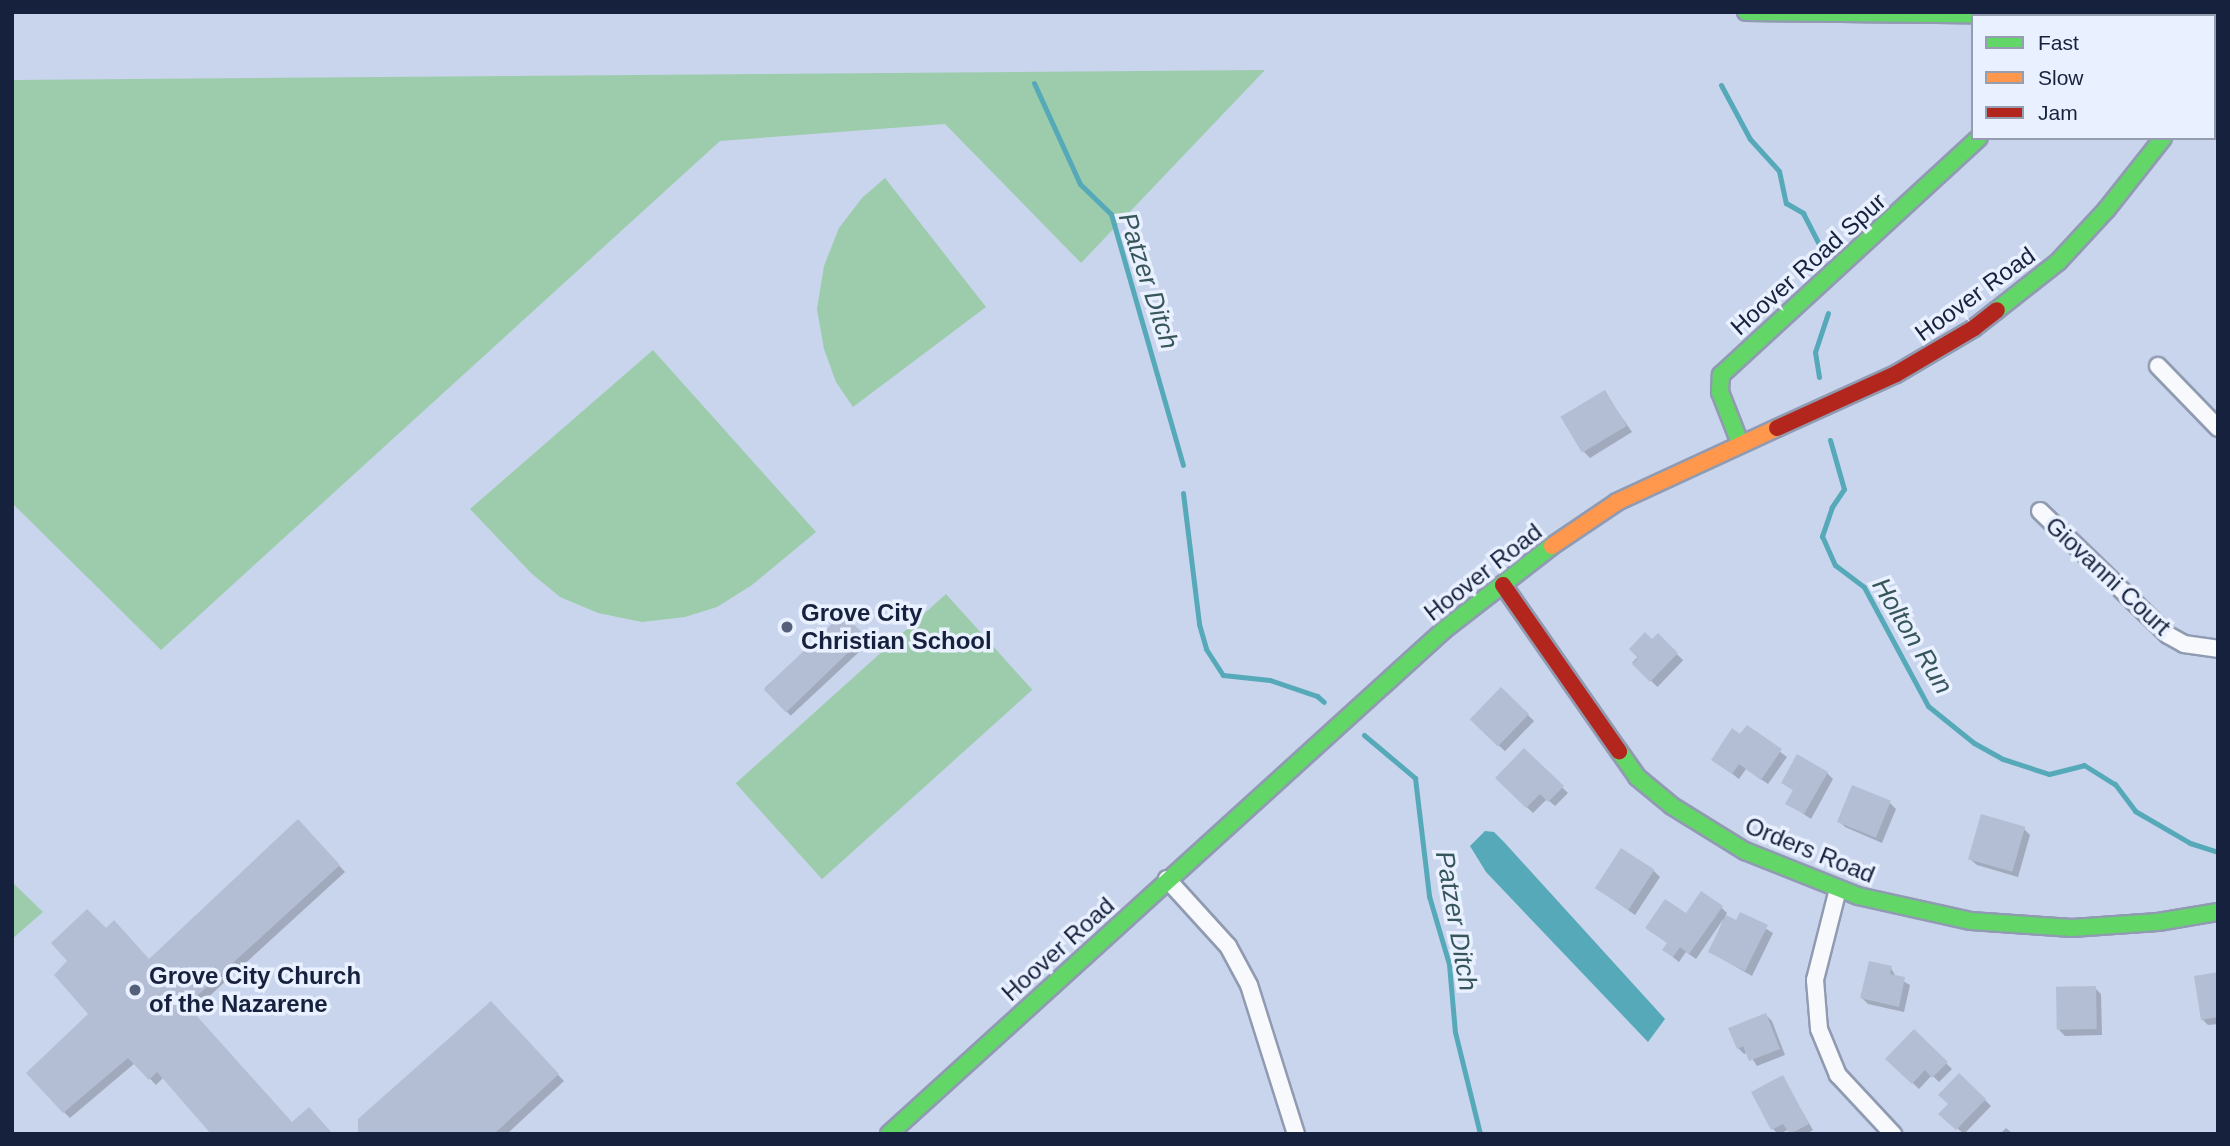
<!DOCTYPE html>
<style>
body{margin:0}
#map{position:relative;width:2230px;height:1146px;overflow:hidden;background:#c9d5ec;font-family:Helvetica,sans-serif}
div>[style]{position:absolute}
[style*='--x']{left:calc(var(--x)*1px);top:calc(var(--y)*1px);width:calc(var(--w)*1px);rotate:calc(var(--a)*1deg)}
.green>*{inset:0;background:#9cccac;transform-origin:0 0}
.water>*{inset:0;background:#56a9b8}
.shadow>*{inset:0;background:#0003;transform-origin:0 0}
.stream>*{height:5px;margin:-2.5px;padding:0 2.5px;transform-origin:2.5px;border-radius:2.5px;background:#56a9b8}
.building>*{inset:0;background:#b3bed4;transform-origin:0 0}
.roads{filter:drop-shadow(2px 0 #909bb2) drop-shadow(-2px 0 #909bb2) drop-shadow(0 2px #909bb2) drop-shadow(0 -2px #909bb2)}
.street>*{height:16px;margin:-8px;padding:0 8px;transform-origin:8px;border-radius:8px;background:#f7f9fc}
.fast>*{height:16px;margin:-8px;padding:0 8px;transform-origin:8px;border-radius:8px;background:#63d668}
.slow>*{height:16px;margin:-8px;padding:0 8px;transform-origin:8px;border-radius:8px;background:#ff974d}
.jam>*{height:16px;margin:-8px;padding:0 8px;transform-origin:8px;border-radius:8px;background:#b3261e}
.dots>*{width:19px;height:19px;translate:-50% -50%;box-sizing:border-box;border:4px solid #e9f0ff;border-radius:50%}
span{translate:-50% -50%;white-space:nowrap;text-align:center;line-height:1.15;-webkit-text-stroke:7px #e9f0ff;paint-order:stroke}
.street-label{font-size:24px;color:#16223d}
.poi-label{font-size:24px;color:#16223d;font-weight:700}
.left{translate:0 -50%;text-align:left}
.water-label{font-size:26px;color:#36565a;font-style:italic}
.frame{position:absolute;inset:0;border:14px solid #16223d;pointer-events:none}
.legend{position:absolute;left:1971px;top:14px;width:245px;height:126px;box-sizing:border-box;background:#e9f0ff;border:2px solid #959eb1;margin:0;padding:9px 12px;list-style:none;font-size:21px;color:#16223d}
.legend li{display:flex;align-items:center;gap:14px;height:35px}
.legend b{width:35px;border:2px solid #959eb1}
</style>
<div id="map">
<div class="green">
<div style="clip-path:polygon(1265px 70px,1081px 263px,945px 124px,720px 141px,161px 650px,12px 503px,12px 80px)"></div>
<div style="clip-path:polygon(885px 178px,986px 307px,853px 407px,836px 382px,824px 349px,817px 309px,824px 266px,839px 228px,862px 198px)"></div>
<div style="clip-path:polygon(653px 350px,816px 532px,752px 585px,717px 607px,685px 617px,642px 622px,598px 613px,560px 597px,531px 573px,470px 509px)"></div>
<div style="left:946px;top:594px;width:129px;height:283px;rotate:48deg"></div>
<div style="clip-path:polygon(12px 882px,43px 912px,12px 939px)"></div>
</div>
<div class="water">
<div style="clip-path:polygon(1485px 831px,1494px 832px,1504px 842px,1665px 1019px,1648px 1042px,1486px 872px,1470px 846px)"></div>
</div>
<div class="shadow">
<div style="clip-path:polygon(1604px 392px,1632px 432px,1590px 458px,1584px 452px)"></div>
<div style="left:843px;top:615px;width:38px;height:107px;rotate:47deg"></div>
<div style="left:1658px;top:636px;width:35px;height:37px;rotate:44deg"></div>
<div style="left:1501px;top:689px;width:46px;height:42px;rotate:44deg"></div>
<div style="clip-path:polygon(1747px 727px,1787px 757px,1768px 784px,1746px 769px,1739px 779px,1713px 759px)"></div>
<div style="clip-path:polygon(1524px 750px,1568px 793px,1555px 806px,1547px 799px,1533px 813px,1497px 778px)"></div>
<div style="clip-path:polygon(1827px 773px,1833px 779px,1811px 819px,1787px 803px,1794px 791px,1783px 783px)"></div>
<div style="clip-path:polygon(1853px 787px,1890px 803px,1896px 809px,1882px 843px,1845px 827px,1839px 821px)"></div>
<div style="clip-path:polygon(304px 827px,345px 872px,192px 1012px,292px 1124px,331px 1134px,214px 1134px,164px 1077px,156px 1085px,135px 1063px,70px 1118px,64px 1112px,90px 1014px,106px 930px,149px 961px)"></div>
<div style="clip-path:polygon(2024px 829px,2030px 835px,2018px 877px,1977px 865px,1970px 859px)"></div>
<div style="clip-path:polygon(1654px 871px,1660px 877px,1635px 915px,1597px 888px)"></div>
<div style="clip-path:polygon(1721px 907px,1727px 913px,1725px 917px,1737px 923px,1741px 914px,1773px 933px,1752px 976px,1710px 952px,1724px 918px,1696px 959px,1686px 952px,1679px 962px,1664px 950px,1686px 916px)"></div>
<div style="clip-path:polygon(1891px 968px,1896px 977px,1910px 985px,1904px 1012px,1868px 1004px,1862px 998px)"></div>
<div style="clip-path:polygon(2218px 974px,2218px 1024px,2208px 1025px,2202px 1019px)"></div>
<div style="clip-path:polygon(2095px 988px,2101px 994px,2102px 1035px,2065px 1036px,2059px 1030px)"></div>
<div style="clip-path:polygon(491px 1004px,564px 1081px,507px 1134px,360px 1134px)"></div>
<div style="clip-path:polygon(1766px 1015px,1772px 1021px,1785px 1055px,1757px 1066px,1748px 1052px,1744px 1054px,1738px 1048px)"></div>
<div style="clip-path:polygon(1914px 1032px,1952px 1069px,1939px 1082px,1932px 1075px,1919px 1089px,1888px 1059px)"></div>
<div style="clip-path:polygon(1960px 1075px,1991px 1106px,1964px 1134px,1941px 1114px,1950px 1104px)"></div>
<div style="clip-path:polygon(1782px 1077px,1813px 1130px,1806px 1134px,1790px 1134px,1788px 1130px,1778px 1134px,1773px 1129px)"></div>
<div style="clip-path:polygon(2006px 1128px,2013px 1134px,2000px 1134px)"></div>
</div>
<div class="stream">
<div style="--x:1034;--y:83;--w:111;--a:65.5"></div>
<div style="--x:1080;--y:184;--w:43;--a:44.1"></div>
<div style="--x:1111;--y:214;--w:261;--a:74"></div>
<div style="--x:1721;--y:85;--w:61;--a:61.8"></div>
<div style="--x:1750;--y:139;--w:43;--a:47.8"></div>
<div style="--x:1779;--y:171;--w:33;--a:78"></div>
<div style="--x:1786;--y:203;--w:20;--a:30"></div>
<div style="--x:1803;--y:213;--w:42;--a:62.8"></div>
<div style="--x:1819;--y:377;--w:25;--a:-99"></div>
<div style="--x:1815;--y:352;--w:41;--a:-71.6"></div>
<div style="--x:1830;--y:440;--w:51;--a:74.1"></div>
<div style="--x:1844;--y:489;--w:22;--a:124"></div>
<div style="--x:1832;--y:507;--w:31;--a:109"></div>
<div style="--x:1822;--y:536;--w:32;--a:66"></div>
<div style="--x:1835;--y:565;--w:36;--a:37"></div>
<div style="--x:1864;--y:587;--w:135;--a:61.7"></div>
<div style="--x:1928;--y:706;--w:59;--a:38.8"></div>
<div style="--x:1974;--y:743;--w:33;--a:29"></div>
<div style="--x:2003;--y:759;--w:48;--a:18.1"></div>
<div style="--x:2049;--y:774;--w:36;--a:-14"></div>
<div style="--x:2084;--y:765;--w:36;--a:32"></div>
<div style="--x:2115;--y:784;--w:34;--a:53"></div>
<div style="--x:2135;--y:811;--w:64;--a:30.2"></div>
<div style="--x:2190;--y:843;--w:29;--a:18"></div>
<div style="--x:1183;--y:493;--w:132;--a:83"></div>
<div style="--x:1199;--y:624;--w:26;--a:74"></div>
<div style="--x:1206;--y:649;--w:31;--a:57"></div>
<div style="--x:1223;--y:675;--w:47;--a:6.1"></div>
<div style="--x:1270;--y:680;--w:50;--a:18.8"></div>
<div style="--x:1317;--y:696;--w:9;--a:41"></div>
<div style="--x:1364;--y:735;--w:67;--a:40.1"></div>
<div style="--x:1415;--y:778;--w:119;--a:83.2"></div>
<div style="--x:1429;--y:896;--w:71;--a:73.6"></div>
<div style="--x:1449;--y:964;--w:68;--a:85"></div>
<div style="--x:1455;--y:1032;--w:105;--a:76.2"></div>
</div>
<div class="building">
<div style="left:1605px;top:390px;width:42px;height:52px;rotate:59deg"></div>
<div style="left:843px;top:613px;width:32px;height:110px;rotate:46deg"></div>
<div style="clip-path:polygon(1645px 632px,1652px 639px,1658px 633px,1678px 653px,1650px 682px,1632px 664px,1638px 658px,1629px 649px)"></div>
<div style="left:1501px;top:687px;width:39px;height:45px;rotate:44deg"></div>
<div style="clip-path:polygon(1747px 725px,1782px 749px,1761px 780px,1739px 764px,1732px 774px,1711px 760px,1732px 728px,1740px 734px)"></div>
<div style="clip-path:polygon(1524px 748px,1564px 786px,1548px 802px,1540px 794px,1526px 808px,1495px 778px)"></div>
<div style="clip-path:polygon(1797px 754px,1828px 772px,1804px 814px,1785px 804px,1793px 790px,1781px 783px)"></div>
<div style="left:1852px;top:785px;width:42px;height:40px;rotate:22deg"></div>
<div style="left:1981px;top:814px;width:46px;height:47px;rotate:16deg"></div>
<div style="clip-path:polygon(298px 819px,340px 865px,187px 1005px,292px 1122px,309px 1107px,333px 1134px,211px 1134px,157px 1072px,149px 1080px,128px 1058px,63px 1113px,26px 1073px,88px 1014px,54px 975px,67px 961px,51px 943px,87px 909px,106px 928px,114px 920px,149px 959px)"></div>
<div style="left:1621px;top:848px;width:40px;height:48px;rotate:33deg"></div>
<div style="clip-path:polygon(1701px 891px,1723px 906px,1689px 954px,1680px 947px,1673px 957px,1662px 950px,1667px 943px,1645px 928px,1665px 899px,1686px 913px)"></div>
<div style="clip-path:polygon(1740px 912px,1768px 925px,1745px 971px,1708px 952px,1726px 915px,1736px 920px)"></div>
<div style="clip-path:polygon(1869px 961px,1892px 966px,1890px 974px,1905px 977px,1899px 1007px,1860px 998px)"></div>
<div style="clip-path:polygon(2218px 972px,2218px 1017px,2201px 1020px,2194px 976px)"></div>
<div style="left:2096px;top:986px;width:43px;height:40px;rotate:89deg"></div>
<div style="clip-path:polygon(491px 1001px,559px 1074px,494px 1134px,358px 1134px,358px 1119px)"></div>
<div style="clip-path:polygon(1766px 1013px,1780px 1049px,1749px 1061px,1743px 1046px,1737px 1049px,1728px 1028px)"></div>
<div style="clip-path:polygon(1914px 1029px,1948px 1062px,1932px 1078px,1925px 1070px,1912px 1084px,1885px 1059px)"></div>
<div style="clip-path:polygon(1959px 1073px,1986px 1099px,1956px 1130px,1938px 1114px,1948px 1104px,1938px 1095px)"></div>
<div style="clip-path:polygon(1783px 1075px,1809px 1124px,1790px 1134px,1783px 1124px,1771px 1130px,1751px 1092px)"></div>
</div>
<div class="roads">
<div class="street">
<div style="--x:2158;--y:366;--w:86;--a:45.9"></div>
<div style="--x:2040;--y:511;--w:178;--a:44.1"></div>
<div style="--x:2168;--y:635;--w:18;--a:29"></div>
<div style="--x:2184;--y:644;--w:34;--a:8"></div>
<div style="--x:1167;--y:879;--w:91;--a:47.7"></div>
<div style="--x:1228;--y:946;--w:44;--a:61.7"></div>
<div style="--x:1249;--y:985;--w:156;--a:72.5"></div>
<div style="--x:1838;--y:889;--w:94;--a:104.2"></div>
<div style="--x:1815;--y:980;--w:49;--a:85.3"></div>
<div style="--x:1819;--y:1029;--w:50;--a:67.6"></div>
<div style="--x:1838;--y:1075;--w:81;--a:47"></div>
</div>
<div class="fast">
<div style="--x:1746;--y:12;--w:381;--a:0.6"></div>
<div style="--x:2214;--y:17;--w:4;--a:-14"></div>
<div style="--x:2214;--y:71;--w:6;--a:-51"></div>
<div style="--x:1997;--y:310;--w:78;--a:-38.2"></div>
<div style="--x:2058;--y:262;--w:72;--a:-47.2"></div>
<div style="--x:2107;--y:209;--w:90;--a:-51.7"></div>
<div style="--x:1740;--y:443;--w:55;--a:-111.4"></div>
<div style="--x:1720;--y:392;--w:17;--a:-87"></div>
<div style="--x:1721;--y:375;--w:350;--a:-42.6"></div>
<div style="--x:1619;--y:751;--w:32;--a:55"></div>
<div style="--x:1637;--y:777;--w:45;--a:39.6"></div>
<div style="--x:1672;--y:806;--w:86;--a:31.7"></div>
<div style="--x:1745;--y:851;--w:122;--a:21.7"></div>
<div style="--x:1858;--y:896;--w:116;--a:12.5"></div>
<div style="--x:1971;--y:921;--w:101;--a:4"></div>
<div style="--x:2072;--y:928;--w:86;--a:-4"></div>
<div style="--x:2158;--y:922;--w:61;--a:-9.5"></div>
<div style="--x:889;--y:1134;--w:750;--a:-42.24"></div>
<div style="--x:1444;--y:630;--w:137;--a:-37.9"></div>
</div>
<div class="slow">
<div style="--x:1552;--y:546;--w:78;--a:-34.1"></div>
<div style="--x:1617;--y:502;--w:176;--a:-24.8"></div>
</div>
<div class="jam">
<div style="--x:1777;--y:428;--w:131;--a:-24.4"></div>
<div style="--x:1896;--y:374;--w:91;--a:-30.5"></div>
<div style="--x:1974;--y:328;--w:29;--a:-38"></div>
<div style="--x:1503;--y:585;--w:203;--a:55.1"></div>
</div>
</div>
<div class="dots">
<div style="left:787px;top:627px;background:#55617a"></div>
<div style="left:135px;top:990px;background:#55617a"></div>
</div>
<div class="street-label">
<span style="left:1808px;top:264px;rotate:-42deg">Hoover Road Spur</span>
<span style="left:1975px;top:294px;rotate:-36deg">Hoover Road</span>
<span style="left:1483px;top:572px;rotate:-38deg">Hoover Road</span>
<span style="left:2108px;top:576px;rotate:43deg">Giovanni Court</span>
<span style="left:1810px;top:850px;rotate:22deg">Orders Road</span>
<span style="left:1058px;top:949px;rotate:-42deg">Hoover Road</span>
</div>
<div class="poi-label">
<span class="left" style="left:801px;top:627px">Grove City<br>Christian School</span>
<span class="left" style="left:149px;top:990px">Grove City Church<br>of the Nazarene</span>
</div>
<div class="water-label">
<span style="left:1148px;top:281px;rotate:72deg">Patzer Ditch</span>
<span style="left:1912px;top:636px;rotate:59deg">Holton Run</span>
<span style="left:1456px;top:921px;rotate:80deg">Patzer Ditch</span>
</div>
<div class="frame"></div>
<ul class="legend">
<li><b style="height:9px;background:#63d668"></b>Fast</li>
<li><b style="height:9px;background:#ff974d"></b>Slow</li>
<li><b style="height:9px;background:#b3261e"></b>Jam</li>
</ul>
</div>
